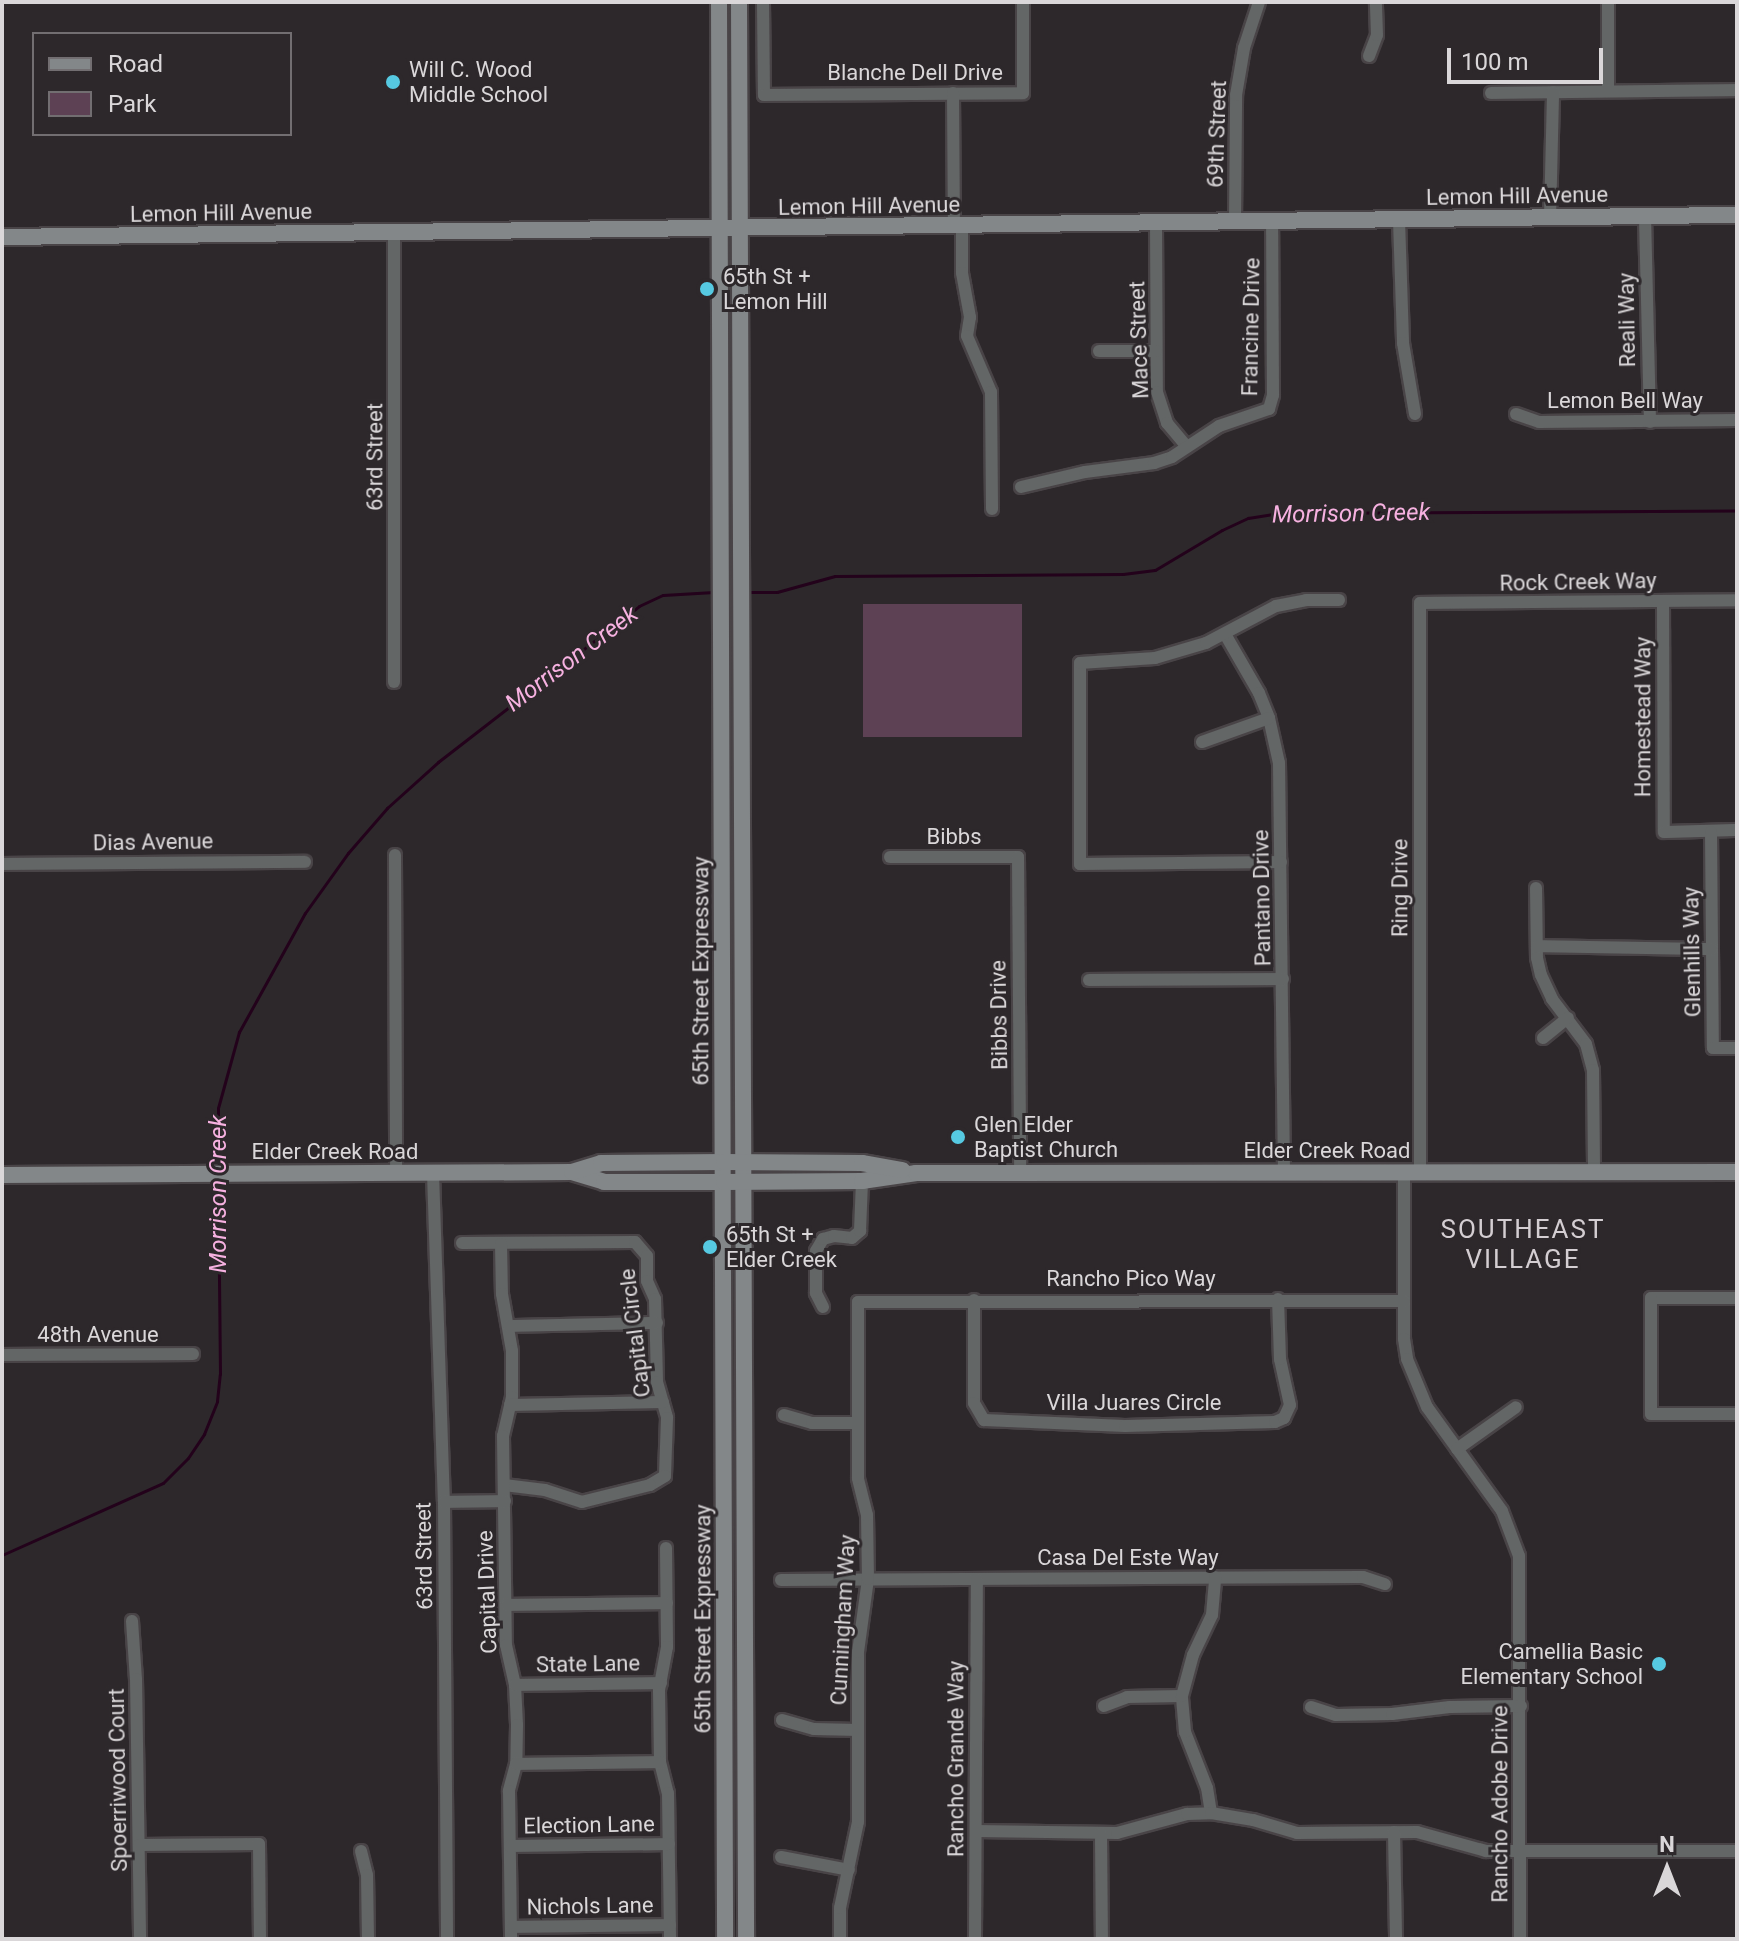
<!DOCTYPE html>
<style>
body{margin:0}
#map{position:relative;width:1739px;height:1941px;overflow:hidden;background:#2d282b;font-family:Roboto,sans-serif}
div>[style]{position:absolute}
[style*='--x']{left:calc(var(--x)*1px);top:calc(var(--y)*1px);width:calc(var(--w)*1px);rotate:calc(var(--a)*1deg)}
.green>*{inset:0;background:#5d4154;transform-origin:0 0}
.stream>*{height:3px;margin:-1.5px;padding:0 1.5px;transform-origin:1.5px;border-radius:1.5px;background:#23021b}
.roads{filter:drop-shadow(2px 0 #494447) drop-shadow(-2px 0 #494447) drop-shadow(0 2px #494447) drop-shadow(0 -2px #494447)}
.street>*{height:12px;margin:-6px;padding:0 6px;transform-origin:6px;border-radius:6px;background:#636666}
.secondary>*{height:16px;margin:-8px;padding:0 8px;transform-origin:8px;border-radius:8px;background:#838789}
.dots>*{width:22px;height:22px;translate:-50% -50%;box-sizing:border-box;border:4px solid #2d282b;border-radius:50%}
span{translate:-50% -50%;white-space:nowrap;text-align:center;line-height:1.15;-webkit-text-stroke:6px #2d282b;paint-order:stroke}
.poi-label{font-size:22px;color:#dad7d9}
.left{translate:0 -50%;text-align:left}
.right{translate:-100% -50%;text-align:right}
.street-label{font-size:22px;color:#dad7d9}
.water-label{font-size:24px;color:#f6b1e0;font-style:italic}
.quarter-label{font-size:26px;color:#d4ced2;letter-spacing:2px}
.frame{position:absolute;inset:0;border:4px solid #dad7d9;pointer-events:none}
.legend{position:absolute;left:32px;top:32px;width:260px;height:104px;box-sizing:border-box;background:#2d282b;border:2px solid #726e71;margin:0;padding:10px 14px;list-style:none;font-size:24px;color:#dad7d9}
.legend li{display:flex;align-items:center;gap:16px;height:40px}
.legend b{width:40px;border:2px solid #726e71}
.north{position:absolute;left:1627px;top:1829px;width:80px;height:80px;-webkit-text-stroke:6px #2d282b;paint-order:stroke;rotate:0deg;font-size:22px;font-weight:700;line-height:32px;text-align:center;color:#dad7d9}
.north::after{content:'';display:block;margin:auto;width:28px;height:36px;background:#dad7d9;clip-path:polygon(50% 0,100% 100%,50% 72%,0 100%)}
.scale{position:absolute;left:1447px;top:48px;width:156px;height:36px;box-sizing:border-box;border:4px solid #dad7d9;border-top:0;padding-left:10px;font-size:24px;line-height:28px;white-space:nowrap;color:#dad7d9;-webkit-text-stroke:6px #2d282b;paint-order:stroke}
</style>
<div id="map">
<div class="green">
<div style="left:1022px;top:604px;width:133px;height:159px;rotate:90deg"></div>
</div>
<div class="stream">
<div style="--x:745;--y:592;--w:32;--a:0"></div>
<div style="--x:777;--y:592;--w:60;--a:-15.4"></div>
<div style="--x:835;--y:576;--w:288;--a:-0.4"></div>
<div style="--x:1123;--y:574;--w:32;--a:-7"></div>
<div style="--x:1155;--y:570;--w:78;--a:-30.8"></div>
<div style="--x:1222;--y:530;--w:29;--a:-25"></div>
<div style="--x:1248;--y:518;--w:33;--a:-9"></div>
<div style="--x:1281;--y:513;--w:456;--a:-0.3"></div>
<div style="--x:218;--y:1167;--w:59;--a:-90"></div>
<div style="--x:218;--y:1108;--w:79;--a:-74.6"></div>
<div style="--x:239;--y:1032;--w:136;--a:-61"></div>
<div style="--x:305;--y:913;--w:74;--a:-54.4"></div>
<div style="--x:348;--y:853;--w:60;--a:-49.1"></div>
<div style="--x:387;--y:808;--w:69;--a:-42"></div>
<div style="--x:438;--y:762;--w:254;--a:-37.8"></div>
<div style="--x:639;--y:606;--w:26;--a:-25"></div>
<div style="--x:663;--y:595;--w:51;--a:-3.4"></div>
<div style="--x:2;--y:1555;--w:176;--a:-24.1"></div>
<div style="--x:163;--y:1483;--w:35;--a:-45"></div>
<div style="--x:188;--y:1458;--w:29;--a:-56"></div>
<div style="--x:204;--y:1434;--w:35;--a:-68"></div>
<div style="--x:217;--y:1401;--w:27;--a:-84"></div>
<div style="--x:220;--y:1374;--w:195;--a:-90.6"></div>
</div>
<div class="roads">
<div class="street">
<div style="--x:763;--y:2;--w:93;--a:89.4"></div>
<div style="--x:764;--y:95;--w:259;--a:-0.4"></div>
<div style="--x:1023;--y:93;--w:91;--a:-90"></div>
<div style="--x:1608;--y:2;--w:89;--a:90"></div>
<div style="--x:1369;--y:56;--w:22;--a:-69"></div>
<div style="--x:1377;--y:35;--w:33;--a:-92"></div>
<div style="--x:953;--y:93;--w:134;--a:89.6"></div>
<div style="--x:1491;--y:93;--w:246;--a:-0.7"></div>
<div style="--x:1645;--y:217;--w:205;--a:88.6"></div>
<div style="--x:1550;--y:218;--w:126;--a:-88.6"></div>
<div style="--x:1399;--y:220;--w:123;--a:88.1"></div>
<div style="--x:1403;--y:343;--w:72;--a:80.4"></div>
<div style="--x:1235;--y:222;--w:127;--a:-89.5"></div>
<div style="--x:1236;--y:95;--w:48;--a:-80.3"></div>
<div style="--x:1244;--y:48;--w:48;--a:-71.9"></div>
<div style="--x:1156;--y:223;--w:169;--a:89.7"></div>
<div style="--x:1157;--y:392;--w:33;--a:72"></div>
<div style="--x:1167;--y:423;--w:31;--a:50"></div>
<div style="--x:962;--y:227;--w:46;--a:90"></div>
<div style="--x:962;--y:273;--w:45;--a:79.7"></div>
<div style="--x:970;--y:317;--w:19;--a:99"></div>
<div style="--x:967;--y:336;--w:61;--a:66.8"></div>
<div style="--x:991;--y:392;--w:117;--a:89.5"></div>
<div style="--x:1099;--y:351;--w:57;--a:0"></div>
<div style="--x:1516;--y:414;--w:24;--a:19"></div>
<div style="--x:1539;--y:422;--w:198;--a:-0.6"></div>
<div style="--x:1021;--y:487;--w:66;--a:-13.2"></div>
<div style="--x:1085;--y:472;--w:70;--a:-7.4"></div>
<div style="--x:1154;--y:463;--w:19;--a:-18"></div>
<div style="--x:1172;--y:457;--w:56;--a:-33.4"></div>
<div style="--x:1219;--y:426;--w:53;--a:-18.8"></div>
<div style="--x:1269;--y:409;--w:15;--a:-74"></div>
<div style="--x:1273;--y:395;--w:174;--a:-90.3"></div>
<div style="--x:1663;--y:601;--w:231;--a:89.8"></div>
<div style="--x:1664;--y:832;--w:73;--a:-1.6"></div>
<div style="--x:1225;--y:634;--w:68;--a:60"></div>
<div style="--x:1259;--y:693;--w:27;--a:68"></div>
<div style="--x:1269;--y:718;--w:46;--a:77.5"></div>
<div style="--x:1279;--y:763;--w:410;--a:89.3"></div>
<div style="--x:394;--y:682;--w:450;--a:-90"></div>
<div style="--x:1202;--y:742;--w:71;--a:-19.7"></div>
<div style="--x:1711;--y:832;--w:216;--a:89.5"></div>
<div style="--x:1713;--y:1048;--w:24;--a:0"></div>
<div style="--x:395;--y:855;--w:318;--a:89.8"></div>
<div style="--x:890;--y:857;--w:128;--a:0"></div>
<div style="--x:1018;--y:857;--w:317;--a:89.6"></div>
<div style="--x:1281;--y:862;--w:201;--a:179.4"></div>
<div style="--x:1080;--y:864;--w:201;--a:-90"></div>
<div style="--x:1080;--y:663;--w:75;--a:-3.8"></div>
<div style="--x:1155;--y:658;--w:53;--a:-16.4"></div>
<div style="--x:1206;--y:643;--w:79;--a:-27.9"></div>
<div style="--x:1276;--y:606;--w:31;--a:-11"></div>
<div style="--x:1306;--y:600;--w:33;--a:0"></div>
<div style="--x:2;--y:864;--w:303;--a:-0.4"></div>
<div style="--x:1536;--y:888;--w:70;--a:89.2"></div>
<div style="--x:1537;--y:958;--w:17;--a:77"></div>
<div style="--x:1541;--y:975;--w:26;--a:65"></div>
<div style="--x:1552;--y:999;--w:56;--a:52.9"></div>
<div style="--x:1586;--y:1044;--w:27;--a:75"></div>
<div style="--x:1593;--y:1070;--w:102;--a:89.4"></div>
<div style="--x:1537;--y:946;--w:175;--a:1"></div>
<div style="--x:1089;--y:980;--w:194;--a:-0.3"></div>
<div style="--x:1543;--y:1038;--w:32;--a:-39"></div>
<div style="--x:433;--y:1173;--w:329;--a:88.1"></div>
<div style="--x:444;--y:1502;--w:437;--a:89.6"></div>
<div style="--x:1404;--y:1173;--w:166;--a:90"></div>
<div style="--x:1404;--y:1339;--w:20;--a:81"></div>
<div style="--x:1407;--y:1359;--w:52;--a:67.4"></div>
<div style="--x:1427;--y:1407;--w:128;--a:54.2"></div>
<div style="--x:1502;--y:1511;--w:48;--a:69.3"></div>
<div style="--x:1519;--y:1556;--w:383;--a:89.9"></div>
<div style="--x:1420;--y:1173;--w:570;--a:-90"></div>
<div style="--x:1420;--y:603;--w:317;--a:-0.5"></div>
<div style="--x:462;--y:1243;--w:173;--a:-0.3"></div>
<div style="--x:635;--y:1242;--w:18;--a:49"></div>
<div style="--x:647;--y:1256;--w:25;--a:90"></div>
<div style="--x:647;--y:1281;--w:20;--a:66"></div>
<div style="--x:655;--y:1299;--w:83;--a:88.6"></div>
<div style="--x:657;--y:1382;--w:37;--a:74"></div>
<div style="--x:667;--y:1418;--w:58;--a:92"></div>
<div style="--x:665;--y:1476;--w:17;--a:149"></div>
<div style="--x:650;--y:1485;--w:70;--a:166"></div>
<div style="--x:582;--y:1502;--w:39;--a:-162"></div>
<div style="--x:545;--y:1490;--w:41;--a:-173"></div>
<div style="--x:501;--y:1244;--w:50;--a:88.9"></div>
<div style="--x:502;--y:1294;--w:58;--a:80"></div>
<div style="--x:512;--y:1351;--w:46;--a:90"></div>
<div style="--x:512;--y:1397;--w:40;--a:103"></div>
<div style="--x:503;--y:1436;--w:209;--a:89.2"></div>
<div style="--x:506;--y:1645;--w:41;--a:77.3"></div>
<div style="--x:515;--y:1685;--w:40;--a:87.1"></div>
<div style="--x:517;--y:1725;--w:39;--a:91"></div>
<div style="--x:516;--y:1764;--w:28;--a:105"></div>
<div style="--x:509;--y:1791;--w:148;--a:89.2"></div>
<div style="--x:1737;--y:1298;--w:86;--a:180"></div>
<div style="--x:1651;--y:1298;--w:116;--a:90"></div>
<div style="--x:1651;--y:1414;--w:86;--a:0"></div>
<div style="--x:974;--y:1300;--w:103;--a:90"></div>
<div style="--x:974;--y:1403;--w:20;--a:60"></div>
<div style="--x:984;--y:1420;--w:141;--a:2.4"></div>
<div style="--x:1125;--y:1426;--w:150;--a:-1.5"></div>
<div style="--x:1275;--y:1422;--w:10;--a:-24"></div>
<div style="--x:1284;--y:1418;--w:14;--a:-65"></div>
<div style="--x:1290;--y:1405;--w:47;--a:-102.3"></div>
<div style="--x:1280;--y:1359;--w:60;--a:-91.9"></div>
<div style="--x:823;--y:1307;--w:16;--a:-117"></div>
<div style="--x:816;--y:1293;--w:42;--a:-90"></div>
<div style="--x:816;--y:1251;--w:14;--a:-60"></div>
<div style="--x:823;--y:1239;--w:11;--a:-15"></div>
<div style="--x:834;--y:1236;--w:18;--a:6"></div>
<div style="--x:852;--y:1238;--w:11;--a:-41"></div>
<div style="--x:860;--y:1231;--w:50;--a:-87.7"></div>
<div style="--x:509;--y:1326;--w:148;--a:-1.2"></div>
<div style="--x:2;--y:1355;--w:191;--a:-0.3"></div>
<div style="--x:510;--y:1405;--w:153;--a:-1.1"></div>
<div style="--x:784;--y:1415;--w:29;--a:16"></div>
<div style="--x:812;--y:1423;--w:46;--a:0"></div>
<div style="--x:1457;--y:1449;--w:72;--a:-35.4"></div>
<div style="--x:444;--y:1502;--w:61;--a:-0.9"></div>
<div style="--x:666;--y:1548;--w:99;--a:89.4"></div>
<div style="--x:667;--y:1647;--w:44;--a:100.5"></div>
<div style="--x:659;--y:1690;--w:72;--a:89.2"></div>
<div style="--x:660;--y:1762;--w:32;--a:76"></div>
<div style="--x:668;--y:1793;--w:146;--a:89.2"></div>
<div style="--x:781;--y:1580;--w:582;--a:-0.3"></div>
<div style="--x:1363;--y:1577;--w:23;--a:18"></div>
<div style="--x:507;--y:1605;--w:160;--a:-0.7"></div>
<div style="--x:132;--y:1621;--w:58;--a:86.1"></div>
<div style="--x:136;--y:1679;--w:260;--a:89.1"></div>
<div style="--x:515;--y:1685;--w:146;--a:-0.8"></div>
<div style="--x:1104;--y:1706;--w:25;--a:-21"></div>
<div style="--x:1127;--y:1697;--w:55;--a:-1"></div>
<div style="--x:1311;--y:1707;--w:26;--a:18"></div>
<div style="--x:1336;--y:1715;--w:56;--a:-1"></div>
<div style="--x:1392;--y:1714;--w:58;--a:-6.9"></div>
<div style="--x:1450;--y:1707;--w:71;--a:-0.8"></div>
<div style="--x:782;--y:1720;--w:33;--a:16"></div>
<div style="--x:814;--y:1729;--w:44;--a:1.3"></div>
<div style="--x:516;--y:1764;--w:144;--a:-0.8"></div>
<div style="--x:1211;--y:1813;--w:25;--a:-99"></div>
<div style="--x:1207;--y:1788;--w:60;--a:-111.4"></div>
<div style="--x:1185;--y:1732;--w:36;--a:-95"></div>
<div style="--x:1182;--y:1696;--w:42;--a:-75"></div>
<div style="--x:1193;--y:1655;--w:44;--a:-64.6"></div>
<div style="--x:1212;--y:1615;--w:38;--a:-85"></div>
<div style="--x:976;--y:1831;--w:141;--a:0.8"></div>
<div style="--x:1117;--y:1833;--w:73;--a:-15.2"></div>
<div style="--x:1187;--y:1814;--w:24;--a:-2"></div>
<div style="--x:1211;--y:1813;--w:43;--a:9.5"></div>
<div style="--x:1253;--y:1820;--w:46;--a:16.5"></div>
<div style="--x:1297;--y:1833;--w:120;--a:-0.5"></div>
<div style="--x:1417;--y:1832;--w:72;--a:15.4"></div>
<div style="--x:1486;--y:1851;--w:251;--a:0"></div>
<div style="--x:1394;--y:1832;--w:107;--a:88.9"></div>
<div style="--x:1101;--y:1834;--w:105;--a:89.5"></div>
<div style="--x:139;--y:1845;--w:120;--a:-0.5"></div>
<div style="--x:259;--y:1844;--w:95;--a:89.4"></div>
<div style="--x:510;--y:1846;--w:159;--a:-0.7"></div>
<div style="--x:361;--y:1851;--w:25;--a:76"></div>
<div style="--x:367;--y:1875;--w:64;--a:89.1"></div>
<div style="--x:781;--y:1857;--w:69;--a:10.8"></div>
<div style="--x:511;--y:1927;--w:159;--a:-0.7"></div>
<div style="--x:840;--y:1939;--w:31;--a:-90"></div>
<div style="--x:840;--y:1908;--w:88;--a:-78.2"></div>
<div style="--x:858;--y:1822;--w:170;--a:-90"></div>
<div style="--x:858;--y:1652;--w:74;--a:-82.2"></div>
<div style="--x:868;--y:1579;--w:64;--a:-90.9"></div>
<div style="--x:867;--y:1515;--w:38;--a:-104"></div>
<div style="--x:858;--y:1478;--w:176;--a:-90"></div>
<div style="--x:858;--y:1302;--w:546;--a:-0.1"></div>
<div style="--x:975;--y:1939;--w:360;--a:-89.7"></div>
</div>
<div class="secondary">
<div style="--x:719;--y:2;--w:1937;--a:89.82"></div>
<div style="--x:739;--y:2;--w:1937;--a:89.79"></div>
<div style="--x:2;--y:237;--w:1735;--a:-0.73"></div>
<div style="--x:572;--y:1172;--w:34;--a:17"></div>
<div style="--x:604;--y:1182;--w:120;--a:0"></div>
<div style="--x:724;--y:1182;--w:138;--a:-0.4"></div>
<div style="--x:862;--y:1181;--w:55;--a:-8.4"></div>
<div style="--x:916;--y:1173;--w:821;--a:-0.07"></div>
<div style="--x:2;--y:1175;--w:570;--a:-0.3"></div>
<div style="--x:572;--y:1172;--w:30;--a:-17"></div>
<div style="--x:601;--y:1163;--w:123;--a:-0.5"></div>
<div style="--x:724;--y:1162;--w:138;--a:0.4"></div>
<div style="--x:862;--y:1163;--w:41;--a:9.9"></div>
</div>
</div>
<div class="dots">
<div style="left:393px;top:82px;background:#56c9e1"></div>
<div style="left:707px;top:289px;background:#56c9e1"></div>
<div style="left:958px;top:1137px;background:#56c9e1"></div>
<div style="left:710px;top:1247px;background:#56c9e1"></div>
<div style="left:1659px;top:1664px;background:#56c9e1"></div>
</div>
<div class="poi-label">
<span class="left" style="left:409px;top:82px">Will C. Wood<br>Middle School</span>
<span class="left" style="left:723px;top:289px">65th St +<br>Lemon Hill</span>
<span class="left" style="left:974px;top:1137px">Glen Elder<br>Baptist Church</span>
<span class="left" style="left:726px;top:1247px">65th St +<br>Elder Creek</span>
<span class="right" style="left:1643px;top:1664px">Camellia Basic<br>Elementary School</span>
</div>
<div class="street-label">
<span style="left:915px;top:73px">Blanche Dell Drive</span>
<span style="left:1217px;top:134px;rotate:-88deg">69th Street</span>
<span style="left:1517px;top:196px;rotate:-1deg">Lemon Hill Avenue</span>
<span style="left:869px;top:206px;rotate:-1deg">Lemon Hill Avenue</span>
<span style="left:221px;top:213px;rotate:-1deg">Lemon Hill Avenue</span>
<span style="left:1627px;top:320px;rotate:-91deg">Reali Way</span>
<span style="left:1251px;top:327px;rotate:-89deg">Francine Drive</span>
<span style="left:1139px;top:340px;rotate:-92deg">Mace Street</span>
<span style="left:1625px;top:401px">Lemon Bell Way</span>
<span style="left:375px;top:457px;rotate:-90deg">63rd Street</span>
<span style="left:1578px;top:582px;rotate:-1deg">Rock Creek Way</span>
<span style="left:1643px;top:717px;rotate:-90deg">Homestead Way</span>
<span style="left:954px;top:837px">Bibbs</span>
<span style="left:153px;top:842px;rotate:-1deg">Dias Avenue</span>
<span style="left:1400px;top:888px;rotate:-90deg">Ring Drive</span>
<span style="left:1262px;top:898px;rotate:-91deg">Pantano Drive</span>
<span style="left:1692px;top:952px;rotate:-91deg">Glenhills Way</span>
<span style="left:701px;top:971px;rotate:-90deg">65th Street Expressway</span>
<span style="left:999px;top:1015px;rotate:-91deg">Bibbs Drive</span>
<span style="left:1327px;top:1151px">Elder Creek Road</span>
<span style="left:335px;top:1152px">Elder Creek Road</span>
<span style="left:1131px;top:1279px">Rancho Pico Way</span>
<span style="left:635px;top:1333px;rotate:-97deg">Capital Circle</span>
<span style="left:98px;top:1335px">48th Avenue</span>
<span style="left:1134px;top:1403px">Villa Juares Circle</span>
<span style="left:424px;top:1556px;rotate:-91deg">63rd Street</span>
<span style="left:1128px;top:1558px">Casa Del Este Way</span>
<span style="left:487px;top:1592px;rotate:-92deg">Capital Drive</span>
<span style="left:703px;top:1619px;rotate:-90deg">65th Street Expressway</span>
<span style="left:843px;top:1620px;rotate:-87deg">Cunningham Way</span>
<span style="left:588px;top:1664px;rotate:-1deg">State Lane</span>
<span style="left:956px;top:1759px;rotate:-90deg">Rancho Grande Way</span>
<span style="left:118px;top:1780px;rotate:-91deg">Spoerriwood Court</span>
<span style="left:1500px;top:1804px;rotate:-90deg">Rancho Adobe Drive</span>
<span style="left:589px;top:1825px;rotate:-1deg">Election Lane</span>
<span style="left:590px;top:1906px;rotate:-1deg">Nichols Lane</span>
</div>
<div class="water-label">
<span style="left:1351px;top:514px;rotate:-1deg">Morrison Creek</span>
<span style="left:572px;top:659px;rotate:-37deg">Morrison Creek</span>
<span style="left:219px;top:1194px;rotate:-90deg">Morrison Creek</span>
</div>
<div class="quarter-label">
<span style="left:1523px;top:1245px">SOUTHEAST<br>VILLAGE</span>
</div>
<div class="frame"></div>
<ul class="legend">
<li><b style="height:10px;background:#838789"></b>Road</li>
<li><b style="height:22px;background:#5d4154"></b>Park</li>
</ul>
<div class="north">N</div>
<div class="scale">100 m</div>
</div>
